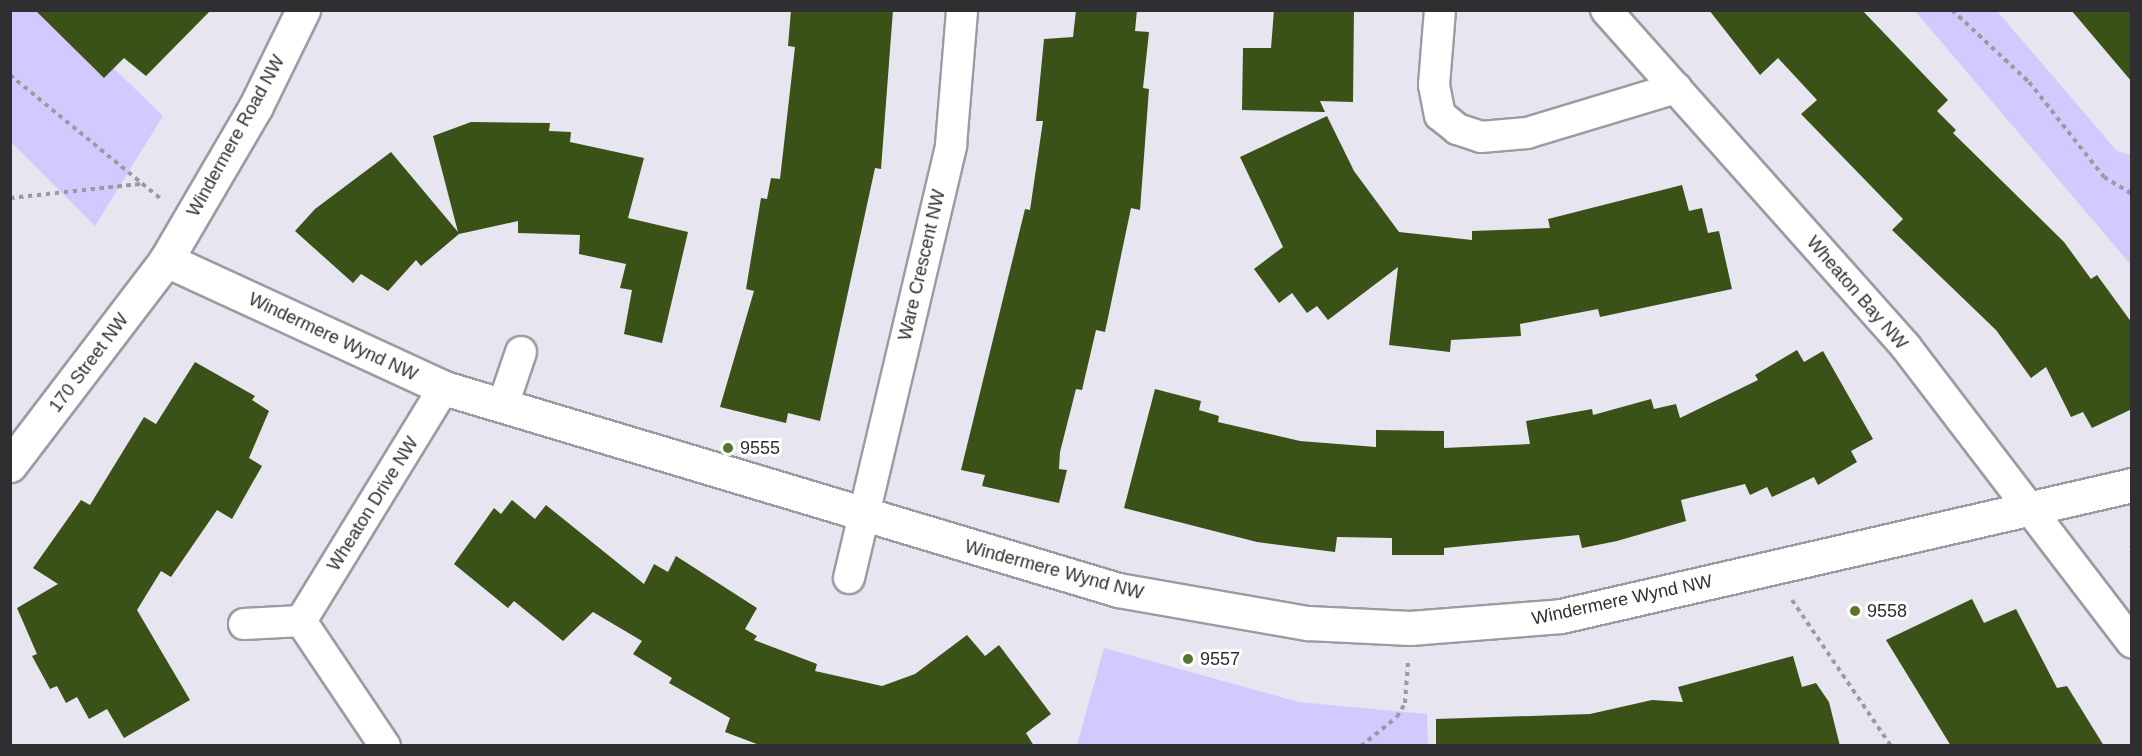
<!DOCTYPE html>
<style>
body{margin:0}
#map{position:relative;width:2142px;height:756px;overflow:hidden;background:#e7e6f0;font-family:Arial,sans-serif}
div>[style]{position:absolute}
[style*='--x']{left:calc(var(--x)*1px);top:calc(var(--y)*1px);width:calc(var(--w)*1px);rotate:calc(var(--a)*1deg)}
.green>*{inset:0;background:#d2cafe}
.building>*{inset:0;background:#3a5117}
.path>*{height:4px;margin-top:-2px;transform-origin:0;background:repeating-linear-gradient(90deg,#9b9aa1 0 4.5px,transparent 0 9px)}
.roads{filter:drop-shadow(2px 0 #9c9ba4) drop-shadow(-2px 0 #9c9ba4) drop-shadow(0 2px #9c9ba4) drop-shadow(0 -2px #9c9ba4)}
.minor>*{height:30px;margin:-15px;padding:0 15px;transform-origin:15px;border-radius:15px;background:#fff}
.tertiary>*{height:33px;margin:-16.5px;padding:0 16.5px;transform-origin:16.5px;border-radius:16.5px;background:#fff}
.dots>*{width:16px;height:16px;translate:-50% -50%;box-sizing:border-box;border:3px solid #fff;border-radius:50%}
span{translate:-50% -50%;white-space:nowrap;text-align:center;line-height:1.15;-webkit-text-stroke:6px #fff;paint-order:stroke}
.street-label{font-size:18px;color:#2f2f32}
.poi-label{font-size:18px;color:#2f2f32}
.left{translate:0 -50%;text-align:left}
.frame{position:absolute;inset:0;border:12px solid #2f2f32;pointer-events:none}
</style>
<div id="map">
<div class="green">
<div style="clip-path:polygon(10px 11px,55px 11px,163px 116px,95px 226px,11px 142px)"></div>
<div style="clip-path:polygon(1915px 11px,1997px 11px,2117px 151px,2131px 155px,2131px 265px)"></div>
<div style="clip-path:polygon(1104px 648px,1299px 702px,1427px 714px,1428px 745px,1077px 745px)"></div>
</div>
<div class="building">
<div style="clip-path:polygon(35px 10px,211px 10px,146px 76px,124px 58px,104px 78px)"></div>
<div style="clip-path:polygon(791px 10px,893px 10px,881px 169px,875px 168px,820px 421px,788px 413px,786px 423px,720px 407px,754px 291px,746px 289px,761px 198px,767px 199px,771px 178px,780px 179px,795px 47px,788px 46px)"></div>
<div style="clip-path:polygon(1076px 10px,1137px 10px,1135px 31px,1149px 32px,1143px 88px,1149px 89px,1140px 210px,1131px 208px,1105px 332px,1096px 330px,1082px 390px,1076px 389px,1060px 452px,1059px 469px,1067px 470px,1059px 503px,982px 486px,985px 475px,961px 470px,1025px 209px,1030px 210px,1043px 121px,1036px 121px,1044px 39px,1073px 37px)"></div>
<div style="clip-path:polygon(1274px 10px,1354px 10px,1353px 102px,1320px 101px,1325px 112px,1242px 110px,1243px 48px,1271px 48px)"></div>
<div style="clip-path:polygon(1709px 10px,1862px 10px,1948px 100px,1937px 111px,1956px 130px,1953px 133px,2064px 242px,2091px 279px,2097px 275px,2132px 323px,2132px 409px,2092px 428px,2083px 412px,2071px 417px,2046px 367px,2031px 378px,1996px 330px,1892px 230px,1903px 219px,1801px 114px,1817px 100px,1778px 58px,1760px 75px)"></div>
<div style="clip-path:polygon(2071px 10px,2132px 10px,2132px 82px)"></div>
<div style="clip-path:polygon(1327px 116px,1354px 171px,1399px 232px,1472px 240px,1472px 231px,1550px 228px,1548px 219px,1682px 185px,1689px 211px,1702px 208px,1708px 233px,1719px 231px,1732px 289px,1600px 317px,1598px 309px,1520px 324px,1521px 336px,1451px 340px,1450px 352px,1389px 345px,1398px 267px,1328px 320px,1317px 306px,1307px 313px,1292px 293px,1279px 303px,1254px 269px,1283px 247px,1240px 157px)"></div>
<div style="clip-path:polygon(471px 122px,550px 123px,549px 131px,571px 132px,570px 142px,644px 158px,628px 218px,688px 232px,662px 343px,624px 334px,632px 290px,620px 288px,626px 264px,579px 254px,580px 235px,518px 233px,518px 221px,459px 234px,421px 266px,416px 260px,388px 291px,361px 274px,353px 283px,295px 231px,315px 209px,391px 152px,458px 232px,433px 136px)"></div>
<div style="clip-path:polygon(1797px 350px,1804px 362px,1823px 351px,1873px 439px,1851px 451px,1857px 462px,1818px 485px,1814px 477px,1772px 497px,1767px 487px,1750px 495px,1745px 484px,1681px 500px,1686px 521px,1617px 541px,1582px 548px,1579px 535px,1444px 548px,1444px 555px,1392px 555px,1392px 538px,1337px 537px,1335px 552px,1257px 542px,1124px 508px,1155px 389px,1201px 401px,1199px 410px,1219px 416px,1218px 422px,1300px 441px,1376px 447px,1376px 430px,1444px 431px,1444px 448px,1530px 444px,1526px 421px,1592px 409px,1593px 415px,1651px 399px,1654px 409px,1676px 404px,1680px 418px,1758px 380px,1755px 375px)"></div>
<div style="clip-path:polygon(195px 362px,255px 396px,252px 400px,269px 411px,249px 458px,262px 466px,232px 519px,217px 510px,171px 577px,161px 571px,137px 610px,190px 700px,124px 738px,107px 709px,89px 719px,77px 697px,66px 703px,57px 686px,50px 689px,32px 656px,37px 654px,17px 608px,58px 584px,33px 568px,81px 500px,90px 505px,144px 417px,156px 424px)"></div>
<div style="clip-path:polygon(512px 500px,535px 519px,546px 505px,644px 584px,654px 564px,668px 572px,676px 556px,757px 608px,745px 629px,757px 636px,754px 640px,817px 664px,815px 671px,882px 686px,915px 674px,967px 635px,985px 656px,999px 645px,1051px 714px,1026px 733px,1034px 746px,762px 746px,725px 732px,730px 718px,669px 683px,672px 678px,633px 654px,642px 641px,593px 612px,563px 641px,514px 601px,508px 608px,454px 564px,494px 508px,501px 514px)"></div>
<div style="clip-path:polygon(1972px 599px,1984px 623px,2016px 609px,2057px 688px,2067px 686px,2104px 746px,1951px 746px,1886px 640px)"></div>
<div style="clip-path:polygon(1793px 656px,1802px 687px,1816px 683px,1829px 702px,1840px 746px,1436px 746px,1436px 719px,1590px 714px,1652px 700px,1683px 702px,1678px 687px)"></div>
</div>
<div class="path">
<div style="--x:1952;--y:10;--w:105;--a:43.1"></div>
<div style="--x:2029;--y:82;--w:121;--a:51.7"></div>
<div style="--x:2104;--y:177;--w:33;--a:31"></div>
<div style="--x:10;--y:75;--w:195;--a:39.4"></div>
<div style="--x:10;--y:198;--w:131;--a:-6.1"></div>
<div style="--x:2130;--y:548;--w:2;--a:-27"></div>
<div style="--x:1792;--y:600;--w:176;--a:55.9"></div>
<div style="--x:1361;--y:746;--w:46;--a:-38.9"></div>
<div style="--x:1397;--y:717;--w:16;--a:-60"></div>
<div style="--x:1405;--y:703;--w:41;--a:-85.8"></div>
</div>
<div class="roads">
<div class="minor">
<div style="--x:1440;--y:10;--w:75;--a:94.6"></div>
<div style="--x:1434;--y:85;--w:31;--a:79"></div>
<div style="--x:1440;--y:115;--w:22;--a:39"></div>
<div style="--x:1457;--y:129;--w:25;--a:18"></div>
<div style="--x:1481;--y:137;--w:46;--a:-5"></div>
<div style="--x:1527;--y:133;--w:156;--a:-16.8"></div>
<div style="--x:1606;--y:10;--w:451;--a:48.3"></div>
<div style="--x:1906;--y:347;--w:372;--a:52.6"></div>
<div style="--x:503;--y:405;--w:56;--a:-71.2"></div>
<div style="--x:849;--y:578;--w:445;--a:-76.7"></div>
<div style="--x:951;--y:145;--w:135;--a:-85.3"></div>
<div style="--x:244;--y:624;--w:57;--a:-3"></div>
<div style="--x:385;--y:746;--w:151;--a:-123.9"></div>
<div style="--x:301;--y:621;--w:273;--a:-58.5"></div>
</div>
<div class="tertiary">
<div style="--x:166;--y:260;--w:306;--a:24.7"></div>
<div style="--x:444;--y:388;--w:704;--a:16.68"></div>
<div style="--x:1118;--y:590;--w:193;--a:9.9"></div>
<div style="--x:1308;--y:623;--w:102;--a:2.8"></div>
<div style="--x:1410;--y:628;--w:151;--a:-4.5"></div>
<div style="--x:1561;--y:616;--w:586;--a:-12.92"></div>
<div style="--x:10;--y:465;--w:258;--a:-52.7"></div>
<div style="--x:166;--y:260;--w:178;--a:-59.7"></div>
<div style="--x:256;--y:106;--w:107;--a:-63.9"></div>
</div>
</div>
<div class="dots">
<div style="left:728px;top:448px;background:#58762b"></div>
<div style="left:1855px;top:611px;background:#58762b"></div>
<div style="left:1188px;top:659px;background:#58762b"></div>
</div>
<div class="street-label">
<span style="left:236px;top:136px;rotate:-61deg">Windermere Road NW</span>
<span style="left:922px;top:265px;rotate:-77deg">Ware Crescent NW</span>
<span style="left:1857px;top:293px;rotate:49deg">Wheaton Bay NW</span>
<span style="left:333px;top:337px;rotate:25deg">Windermere Wynd NW</span>
<span style="left:89px;top:363px;rotate:-53deg">170 Street NW</span>
<span style="left:373px;top:504px;rotate:-58deg">Wheaton Drive NW</span>
<span style="left:1054px;top:570px;rotate:15deg">Windermere Wynd NW</span>
<span style="left:1622px;top:600px;rotate:-12deg">Windermere Wynd NW</span>
</div>
<div class="poi-label">
<span class="left" style="left:740px;top:448px">9555</span>
<span class="left" style="left:1867px;top:611px">9558</span>
<span class="left" style="left:1200px;top:659px">9557</span>
</div>
<div class="frame"></div>
</div>
